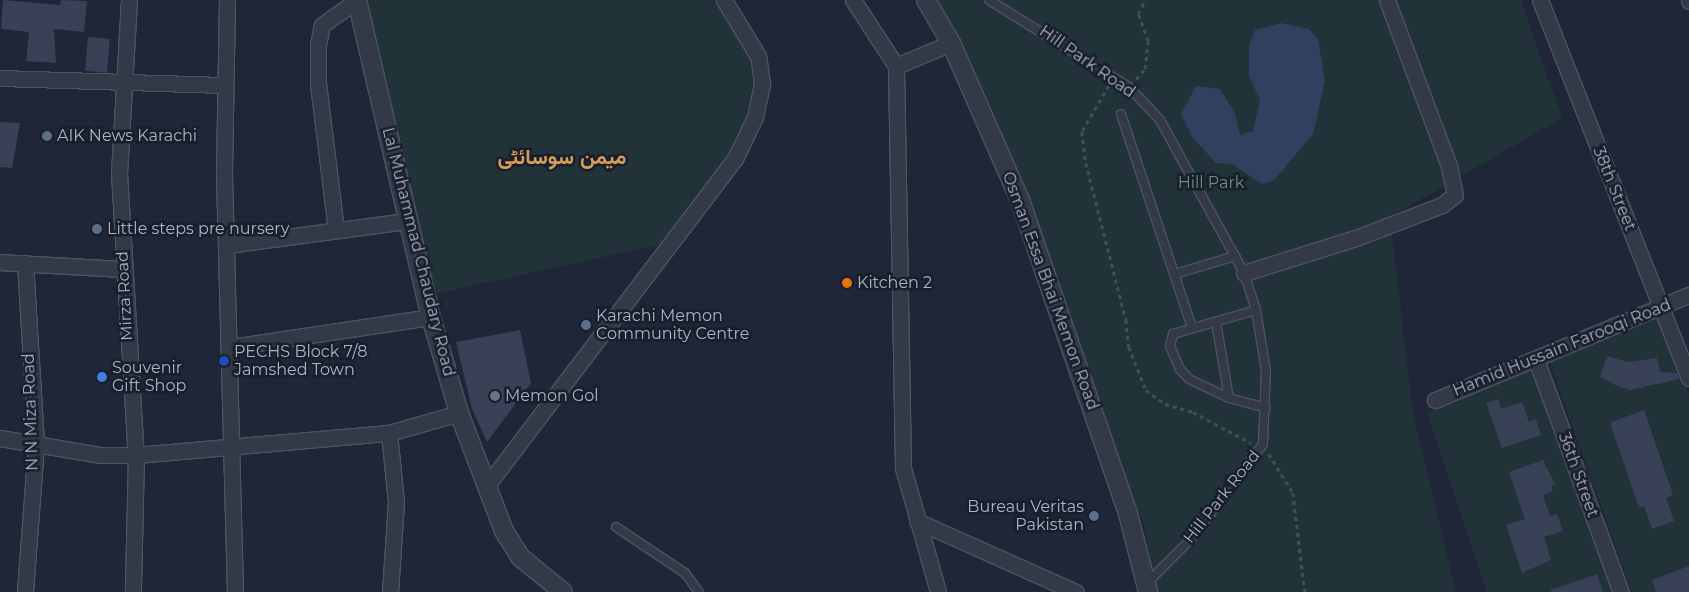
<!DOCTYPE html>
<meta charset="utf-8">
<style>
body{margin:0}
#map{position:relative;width:1689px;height:592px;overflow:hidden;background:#1f2637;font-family:Montserrat,Vazirmatn,sans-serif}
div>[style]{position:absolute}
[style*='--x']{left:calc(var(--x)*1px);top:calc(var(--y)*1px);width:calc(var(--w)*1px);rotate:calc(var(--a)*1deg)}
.green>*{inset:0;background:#213338}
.water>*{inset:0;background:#32405f}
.building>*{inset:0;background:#384155;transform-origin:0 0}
.path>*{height:2.5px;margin-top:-1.25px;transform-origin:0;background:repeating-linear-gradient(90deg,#3f5056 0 4px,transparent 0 8px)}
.roads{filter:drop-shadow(1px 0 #4d5362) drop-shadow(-1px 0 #4d5362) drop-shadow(0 1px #4d5362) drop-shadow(0 -1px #4d5362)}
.service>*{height:8px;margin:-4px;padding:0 4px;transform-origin:4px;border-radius:4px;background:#333947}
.minor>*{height:15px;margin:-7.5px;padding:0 7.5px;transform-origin:7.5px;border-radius:7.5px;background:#333947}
.tertiary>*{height:18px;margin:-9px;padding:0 9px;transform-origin:9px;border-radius:9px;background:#333947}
.dots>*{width:14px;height:14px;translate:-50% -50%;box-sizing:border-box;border:2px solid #181e2c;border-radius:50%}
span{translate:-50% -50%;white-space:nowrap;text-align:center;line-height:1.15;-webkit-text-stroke:5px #181e2c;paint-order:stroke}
.street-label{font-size:16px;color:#adb3c4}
.poi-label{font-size:16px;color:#adb3c4}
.left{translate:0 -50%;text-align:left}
.right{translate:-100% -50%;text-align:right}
.park-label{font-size:16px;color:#649575}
.district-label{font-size:21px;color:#d59d57;font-weight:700}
</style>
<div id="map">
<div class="green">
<div style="clip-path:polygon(358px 0,724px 0,758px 56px,755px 117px,672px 242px,426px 296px)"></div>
<div style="clip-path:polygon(935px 0,1521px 0,1562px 118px,1390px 217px,1413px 413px,1456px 592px,1156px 592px,1143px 523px,1099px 403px)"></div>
<div style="clip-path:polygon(1658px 312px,1689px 394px,1689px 592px,1632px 592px,1548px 358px)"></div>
<div style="clip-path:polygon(1529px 365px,1534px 368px,1616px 592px,1487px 592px,1427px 414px)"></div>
</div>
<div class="water">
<div style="clip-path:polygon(1281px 23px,1309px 29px,1318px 39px,1325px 81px,1313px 134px,1274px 180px,1262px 184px,1232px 164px,1216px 163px,1193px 138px,1181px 114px,1196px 86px,1220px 89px,1234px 111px,1240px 135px,1253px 131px,1260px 100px,1249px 76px,1249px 45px,1255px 30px)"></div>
</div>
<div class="building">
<div style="clip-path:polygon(3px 0,60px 5px,61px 0,87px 1px,84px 32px,54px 29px,56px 63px,26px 61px,29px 32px,1px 29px)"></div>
<div style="left:88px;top:37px;width:22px;height:34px;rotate:5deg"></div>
<div style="clip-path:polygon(0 122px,20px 123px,12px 168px,0 167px)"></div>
<div style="clip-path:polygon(520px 330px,531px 383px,487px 442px,472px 409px,456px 342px)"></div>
<div style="clip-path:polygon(1607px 356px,1628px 362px,1657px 358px,1660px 372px,1677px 373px,1679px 379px,1630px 390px,1617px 386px,1600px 377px)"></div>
<div style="clip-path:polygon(1498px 399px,1501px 409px,1522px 402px,1529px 422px,1536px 419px,1541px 435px,1502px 448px,1486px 403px)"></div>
<div style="clip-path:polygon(1644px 410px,1673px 495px,1666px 498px,1674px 521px,1652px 529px,1644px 506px,1639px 508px,1610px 423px)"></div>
<div style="clip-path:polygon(1543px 460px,1555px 484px,1551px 485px,1553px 491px,1543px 495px,1550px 516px,1557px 514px,1563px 531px,1544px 537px,1551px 560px,1522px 573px,1506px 525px,1525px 519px,1509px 472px)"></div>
<div style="clip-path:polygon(1689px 566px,1689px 592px,1656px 592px,1652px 580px)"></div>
<div style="clip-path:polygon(1597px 574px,1603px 592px,1551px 592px,1551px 590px)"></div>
</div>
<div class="path">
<div style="--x:1136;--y:79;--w:13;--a:-48"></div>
<div style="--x:1145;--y:69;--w:28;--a:-84"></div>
<div style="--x:1148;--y:41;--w:29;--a:-110"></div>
<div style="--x:1138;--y:14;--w:16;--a:-63"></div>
<div style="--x:1109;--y:86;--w:53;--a:120.4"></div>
<div style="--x:1082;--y:132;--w:31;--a:83"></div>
<div style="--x:1086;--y:163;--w:162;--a:75.7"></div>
<div style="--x:1126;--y:320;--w:27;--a:84"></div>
<div style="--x:1129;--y:347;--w:46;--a:68.4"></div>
<div style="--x:1146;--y:390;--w:24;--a:36"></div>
<div style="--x:1165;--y:404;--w:29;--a:16"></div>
<div style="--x:1193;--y:412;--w:66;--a:28.1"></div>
<div style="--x:1269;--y:454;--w:46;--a:58.4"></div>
<div style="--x:1293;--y:493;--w:100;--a:83.1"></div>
</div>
<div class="roads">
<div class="service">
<div style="--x:989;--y:0;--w:165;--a:31.9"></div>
<div style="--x:1129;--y:87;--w:45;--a:46.8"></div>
<div style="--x:1160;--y:120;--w:175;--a:61.2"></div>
<div style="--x:1244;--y:273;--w:39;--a:72"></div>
<div style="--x:1256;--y:310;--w:62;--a:80.7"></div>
<div style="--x:1266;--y:371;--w:73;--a:92.4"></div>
<div style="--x:1263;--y:444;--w:116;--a:127"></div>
<div style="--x:1193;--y:537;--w:65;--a:135"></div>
<div style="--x:1121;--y:114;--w:225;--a:71.6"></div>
<div style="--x:1175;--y:274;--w:63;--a:-16.7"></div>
<div style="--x:1256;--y:310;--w:86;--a:163.9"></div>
<div style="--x:1173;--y:334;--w:12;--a:104"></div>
<div style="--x:1170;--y:346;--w:25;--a:67"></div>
<div style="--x:1180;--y:369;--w:13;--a:48"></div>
<div style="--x:1189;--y:379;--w:44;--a:25.4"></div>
<div style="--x:1229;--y:398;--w:38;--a:15"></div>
<div style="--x:1216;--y:322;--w:77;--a:80.3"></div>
<div style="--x:616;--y:527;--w:83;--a:33.7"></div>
<div style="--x:685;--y:573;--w:24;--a:54"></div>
</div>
<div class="minor">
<div style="--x:129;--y:0;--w:173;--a:93.3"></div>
<div style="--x:119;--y:173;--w:283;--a:86.6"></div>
<div style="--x:136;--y:455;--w:137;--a:91.3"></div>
<div style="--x:227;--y:0;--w:173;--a:91"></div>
<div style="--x:224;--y:173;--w:419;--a:88.5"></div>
<div style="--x:853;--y:0;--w:79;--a:56.9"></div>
<div style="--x:896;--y:66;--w:402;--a:89"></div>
<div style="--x:903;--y:468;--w:129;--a:74.2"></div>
<div style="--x:1540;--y:0;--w:406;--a:68.5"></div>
<div style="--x:1689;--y:0;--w:1;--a:90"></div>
<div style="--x:896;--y:66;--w:60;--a:-22.7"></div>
<div style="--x:0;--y:78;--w:225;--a:1.8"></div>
<div style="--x:336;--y:230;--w:147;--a:-97"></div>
<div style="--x:318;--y:84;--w:39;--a:-90"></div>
<div style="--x:318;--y:45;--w:20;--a:-79"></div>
<div style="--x:322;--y:25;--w:43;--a:-35.5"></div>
<div style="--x:227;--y:245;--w:183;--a:-7.6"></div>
<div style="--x:0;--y:262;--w:123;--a:3.3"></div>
<div style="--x:25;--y:263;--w:182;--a:86.5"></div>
<div style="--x:36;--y:445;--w:147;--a:94.3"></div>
<div style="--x:1244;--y:273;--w:117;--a:-17.4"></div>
<div style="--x:1356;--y:238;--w:92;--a:-21"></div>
<div style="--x:1442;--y:205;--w:16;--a:-38"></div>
<div style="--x:1455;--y:195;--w:30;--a:-102"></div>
<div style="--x:1449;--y:166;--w:177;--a:-110.5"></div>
<div style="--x:230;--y:347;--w:203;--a:-8.5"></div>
<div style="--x:1536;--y:359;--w:248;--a:70"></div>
<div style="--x:1435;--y:400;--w:275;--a:-22.5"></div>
<div style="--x:389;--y:433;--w:69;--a:84.2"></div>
<div style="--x:396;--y:502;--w:90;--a:93.8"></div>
<div style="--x:0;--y:438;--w:101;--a:9.6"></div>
<div style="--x:100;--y:455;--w:36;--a:0"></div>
<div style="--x:136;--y:455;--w:254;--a:-5"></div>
<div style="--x:389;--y:433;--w:73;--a:-15.9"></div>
<div style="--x:488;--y:484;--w:408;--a:-52.8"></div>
<div style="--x:735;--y:159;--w:47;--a:-64.5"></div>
<div style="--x:755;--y:117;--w:35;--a:-78"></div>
<div style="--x:762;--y:83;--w:27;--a:-98"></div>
<div style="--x:758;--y:56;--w:66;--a:-121.3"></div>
<div style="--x:917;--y:521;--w:174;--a:24.1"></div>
</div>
<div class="tertiary">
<div style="--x:357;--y:0;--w:326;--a:76.9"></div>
<div style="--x:431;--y:317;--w:100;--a:73.7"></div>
<div style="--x:459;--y:413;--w:126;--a:69.1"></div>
<div style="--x:504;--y:531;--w:31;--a:58"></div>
<div style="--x:520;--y:557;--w:55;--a:39.1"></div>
<div style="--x:926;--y:0;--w:50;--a:59.8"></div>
<div style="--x:951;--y:43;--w:171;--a:66.3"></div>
<div style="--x:1020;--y:200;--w:328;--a:71"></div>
<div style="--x:1127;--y:510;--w:85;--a:75.6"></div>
</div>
</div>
<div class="dots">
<div style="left:47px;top:136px;background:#5c6f8a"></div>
<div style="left:97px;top:229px;background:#5c6f8a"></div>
<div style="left:847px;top:283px;background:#e8710a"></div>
<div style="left:586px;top:325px;background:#5c6f8a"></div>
<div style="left:224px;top:361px;background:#1a4fb4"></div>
<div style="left:102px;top:377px;background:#3f7fe0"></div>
<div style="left:495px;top:396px;background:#6b7280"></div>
<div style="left:1094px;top:516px;background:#5c6f8a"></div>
</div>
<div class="street-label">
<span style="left:1087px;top:62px;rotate:35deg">Hill Park Road</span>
<span style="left:1614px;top:189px;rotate:68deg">38th Street</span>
<span style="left:418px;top:252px;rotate:76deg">Lal Muhammad Chaudary Road</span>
<span style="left:1050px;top:291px;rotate:70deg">Osman Essa Bhai Memon Road</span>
<span style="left:125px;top:296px;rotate:-93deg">Mirza Road</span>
<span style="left:1562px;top:348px;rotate:-22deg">Hamid Hussain Farooqi Road</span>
<span style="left:31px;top:412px;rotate:-92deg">N N Miza Road</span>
<span style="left:1578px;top:475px;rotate:70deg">36th Street</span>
<span style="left:1222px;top:497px;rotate:-52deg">Hill Park Road</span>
</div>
<div class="poi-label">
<span class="left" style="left:57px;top:136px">AIK News Karachi</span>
<span class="left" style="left:107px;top:229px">Little steps pre nursery</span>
<span class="left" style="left:857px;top:283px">Kitchen 2</span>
<span class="left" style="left:596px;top:325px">Karachi Memon<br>Community Centre</span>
<span class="left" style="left:234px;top:361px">PECHS Block 7/8<br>Jamshed Town</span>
<span class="left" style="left:112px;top:377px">Souvenir<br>Gift Shop</span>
<span class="left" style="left:505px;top:396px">Memon Gol</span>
<span class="right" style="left:1084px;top:516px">Bureau Veritas<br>Pakistan</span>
</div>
<div class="park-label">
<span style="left:1211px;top:183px">Hill Park</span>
</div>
<div class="district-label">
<span style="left:562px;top:157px">میمن سوسائٹی</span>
</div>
</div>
